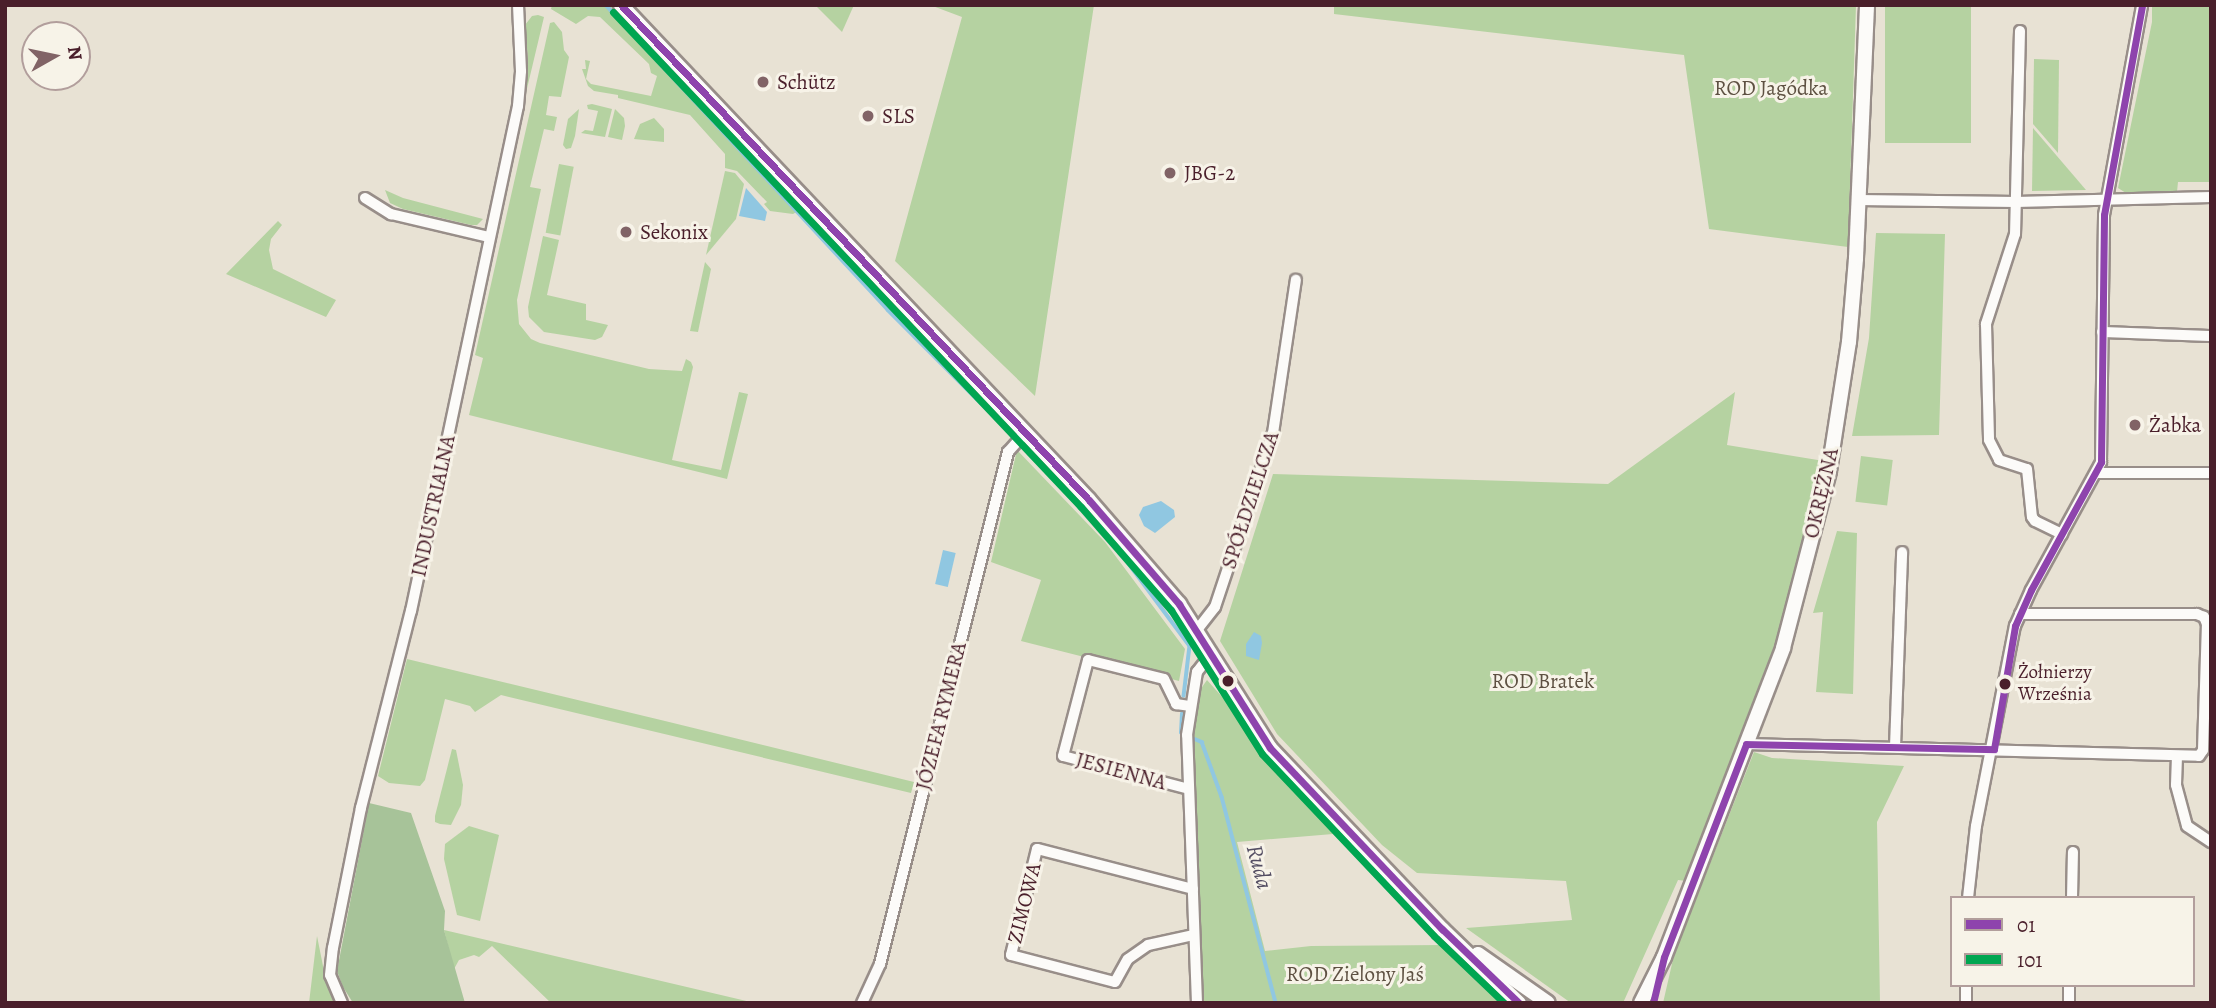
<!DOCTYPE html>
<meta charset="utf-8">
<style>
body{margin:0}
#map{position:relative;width:2216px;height:1008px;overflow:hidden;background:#e8e2d4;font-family:Alegreya,serif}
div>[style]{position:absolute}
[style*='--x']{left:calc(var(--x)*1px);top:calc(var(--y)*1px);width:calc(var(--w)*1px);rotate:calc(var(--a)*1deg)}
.green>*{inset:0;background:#b5d2a1;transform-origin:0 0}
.forest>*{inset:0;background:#a7c399}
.water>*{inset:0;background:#90c7e1;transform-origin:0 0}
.stream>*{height:3.5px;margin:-1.75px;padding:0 1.75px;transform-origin:1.75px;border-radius:1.75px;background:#90c7e1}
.roads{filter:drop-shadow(2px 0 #988e89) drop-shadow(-2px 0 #988e89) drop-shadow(0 2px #988e89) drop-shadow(0 -2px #988e89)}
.street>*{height:10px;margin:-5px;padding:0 5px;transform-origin:5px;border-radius:5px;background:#fcfbf9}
.secondary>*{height:14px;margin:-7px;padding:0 7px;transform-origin:7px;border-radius:7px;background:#fcfbf9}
.bus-1>*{height:7px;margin:-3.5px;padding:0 3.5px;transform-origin:3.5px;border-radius:3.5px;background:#8e44ad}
.bus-2>*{height:7px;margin:-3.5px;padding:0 3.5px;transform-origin:3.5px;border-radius:3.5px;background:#00a651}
.dots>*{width:19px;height:19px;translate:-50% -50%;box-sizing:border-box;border:4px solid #f7f3e8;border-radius:50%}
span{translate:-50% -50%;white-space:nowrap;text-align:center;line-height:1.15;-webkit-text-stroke:6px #f7f3e8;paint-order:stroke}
.bus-label{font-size:19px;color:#4a1f2b}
.left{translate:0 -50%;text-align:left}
.poi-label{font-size:21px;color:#4a1f2b}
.park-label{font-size:21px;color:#5e5142}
.street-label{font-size:21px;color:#4a1f2b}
.water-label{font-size:23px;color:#544e63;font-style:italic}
.frame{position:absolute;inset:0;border:7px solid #4a1f2b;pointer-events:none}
.legend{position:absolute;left:1950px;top:896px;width:245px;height:91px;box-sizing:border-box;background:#f7f3e8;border:2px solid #b29e9c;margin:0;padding:9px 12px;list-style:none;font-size:21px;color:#4a1f2b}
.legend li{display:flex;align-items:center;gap:14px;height:35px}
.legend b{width:35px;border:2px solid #b29e9c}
.north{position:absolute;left:21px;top:21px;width:70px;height:70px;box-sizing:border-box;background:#f7f3e8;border:2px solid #b29e9c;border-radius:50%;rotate:81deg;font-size:19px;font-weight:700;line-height:28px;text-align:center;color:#4a1f2b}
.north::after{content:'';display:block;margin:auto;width:24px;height:32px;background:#816366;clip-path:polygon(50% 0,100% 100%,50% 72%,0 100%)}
</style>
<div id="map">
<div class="green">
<div style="clip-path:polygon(552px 5px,610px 5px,802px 209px,793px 214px,770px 211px,764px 204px,767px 202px,737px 171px,725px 168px,725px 154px,690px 115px,618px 98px,618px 95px,594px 91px,588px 86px,582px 69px,586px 69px,585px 60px,590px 61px,586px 79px,591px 84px,651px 96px,657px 76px,651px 73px,649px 64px,600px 17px,588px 16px,576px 24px,551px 9px)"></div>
<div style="clip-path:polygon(815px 5px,854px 5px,842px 32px)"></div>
<div style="clip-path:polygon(930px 5px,1094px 5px,1035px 396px,895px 261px,962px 17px)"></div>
<div style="clip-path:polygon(1334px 5px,1856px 5px,1848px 247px,1709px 229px,1684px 55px,1334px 14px)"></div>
<div style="left:1885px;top:5px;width:86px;height:138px"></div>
<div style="clip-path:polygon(2152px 5px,2211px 5px,2211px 182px,2178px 182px,2177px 192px,2126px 193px,2118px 188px,2152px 22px)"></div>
<div style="clip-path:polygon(538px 15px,544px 17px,525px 97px,528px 59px,525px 25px,532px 16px)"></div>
<div style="clip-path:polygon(554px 22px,562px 32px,564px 50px,569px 57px,561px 97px,549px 96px,546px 115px,557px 117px,554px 131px,544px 129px,530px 187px,541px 189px,517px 300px,519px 324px,531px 339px,540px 343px,649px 369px,682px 371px,686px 359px,691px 362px,693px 367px,672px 460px,721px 470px,739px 392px,748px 394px,727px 479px,469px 415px,483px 358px,475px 355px,550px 23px)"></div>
<div style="clip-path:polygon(2034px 59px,2059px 60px,2058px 153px,2033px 124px)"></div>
<div style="clip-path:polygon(592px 104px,612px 109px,605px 137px,581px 133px,585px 130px,593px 131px,598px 111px,588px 109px,587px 105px)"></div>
<div style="clip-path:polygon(579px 109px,575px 136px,571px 148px,566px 149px,563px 145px,568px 119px)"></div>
<div style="clip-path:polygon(615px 109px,624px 118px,625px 126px,622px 140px,608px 137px)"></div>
<div style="clip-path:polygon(654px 118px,664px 129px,664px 142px,634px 139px,640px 124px)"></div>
<div style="clip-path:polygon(2033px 128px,2086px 190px,2032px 191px)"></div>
<div style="left:559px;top:164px;width:15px;height:70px;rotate:11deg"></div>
<div style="clip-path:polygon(725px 171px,735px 173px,744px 184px,736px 219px,706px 255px)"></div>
<div style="clip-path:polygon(385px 190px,403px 198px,483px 219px,477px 225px,471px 225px,403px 209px,390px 203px)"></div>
<div style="clip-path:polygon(278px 221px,282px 225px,271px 239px,269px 250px,273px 269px,336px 300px,326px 317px,226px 274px)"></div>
<div style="clip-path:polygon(1876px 233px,1945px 234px,1939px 435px,1852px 436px,1869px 338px)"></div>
<div style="clip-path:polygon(543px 236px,559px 240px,547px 295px,586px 304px,586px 320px,608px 325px,602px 337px,595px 340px,544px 332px,529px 317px,528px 307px)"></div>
<div style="clip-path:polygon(705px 262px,711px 269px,698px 332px,690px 331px)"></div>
<div style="clip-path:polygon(1735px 392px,1727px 445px,1830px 462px,1783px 648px,1695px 882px,1678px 880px,1623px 1003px,1571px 1003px,1466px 928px,1572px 920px,1566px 881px,1417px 873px,1382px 845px,1277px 734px,1220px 641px,1273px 474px,1608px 484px)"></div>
<div style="clip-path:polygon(1017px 450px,1105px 542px,1185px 649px,1179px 681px,1021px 641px,1041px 580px,991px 562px)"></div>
<div style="left:1861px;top:456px;width:32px;height:46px;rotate:7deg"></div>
<div style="clip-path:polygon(1837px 531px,1857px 533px,1853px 694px,1816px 692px,1823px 612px,1813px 613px)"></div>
<div style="clip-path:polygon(407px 659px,665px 721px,914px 782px,911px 793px,501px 695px,475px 712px,470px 706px,445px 699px,425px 780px,420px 786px,389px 783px,378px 776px)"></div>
<div style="clip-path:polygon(1207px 680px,1326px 813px,1333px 834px,1237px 842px,1265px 951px,1311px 946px,1443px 945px,1511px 1003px,1200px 1003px,1192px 736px,1200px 690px)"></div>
<div style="clip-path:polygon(452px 749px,456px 750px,463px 785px,461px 805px,451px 825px,440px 824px,435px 822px,435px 816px)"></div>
<div style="clip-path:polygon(1754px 752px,1772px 758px,1904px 766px,1877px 822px,1880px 1003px,1663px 1003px,1674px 955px)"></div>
<div style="clip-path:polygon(469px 826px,499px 835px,480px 921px,457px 915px,444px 859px,445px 844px)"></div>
<div style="clip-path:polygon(444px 930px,755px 1003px,551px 1003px,492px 946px,479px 957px,474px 955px,459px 960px,454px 969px)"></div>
<div style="clip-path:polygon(317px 936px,327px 986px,339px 1003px,309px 1003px)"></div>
</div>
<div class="forest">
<div style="clip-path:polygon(369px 803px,411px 813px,445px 911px,444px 930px,465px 1003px,353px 1003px,343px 987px,337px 971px)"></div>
</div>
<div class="water">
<div style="clip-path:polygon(746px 188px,767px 212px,765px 221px,739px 216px)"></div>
<div style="clip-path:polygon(1161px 501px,1174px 510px,1175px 517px,1155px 533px,1144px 526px,1139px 515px,1143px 507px)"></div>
<div style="left:943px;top:550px;width:13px;height:35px;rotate:13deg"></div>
<div style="clip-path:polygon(1254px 632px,1261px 636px,1262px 643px,1259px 660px,1246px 656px,1246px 644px)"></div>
</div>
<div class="stream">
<div style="--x:606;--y:5;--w:415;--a:47.2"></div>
<div style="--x:888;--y:310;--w:175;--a:45"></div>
<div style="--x:1024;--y:447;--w:124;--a:46.6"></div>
<div style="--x:1109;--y:537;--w:136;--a:53.4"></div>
<div style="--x:1190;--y:646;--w:50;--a:96.8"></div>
<div style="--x:1181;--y:733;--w:19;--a:-87"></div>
<div style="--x:1195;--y:739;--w:8;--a:23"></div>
<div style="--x:1202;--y:742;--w:59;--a:70"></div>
<div style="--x:1222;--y:797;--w:213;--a:75.3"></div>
</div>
<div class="roads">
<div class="street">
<div style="--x:2020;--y:31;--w:203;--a:91.4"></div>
<div style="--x:2015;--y:234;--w:95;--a:107.9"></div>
<div style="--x:1986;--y:324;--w:116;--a:88.5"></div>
<div style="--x:1989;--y:440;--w:22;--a:63"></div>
<div style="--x:1999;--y:460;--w:29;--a:18"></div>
<div style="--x:2027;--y:469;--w:48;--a:84.1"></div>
<div style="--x:2032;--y:517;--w:5;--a:53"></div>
<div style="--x:2035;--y:521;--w:30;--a:26"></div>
<div style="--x:365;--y:198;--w:31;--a:32"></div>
<div style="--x:391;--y:214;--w:101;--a:13.2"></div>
<div style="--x:1858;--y:200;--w:158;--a:0.7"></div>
<div style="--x:2016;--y:202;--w:195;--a:-1.5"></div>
<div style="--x:2102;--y:332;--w:109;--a:2.1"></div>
<div style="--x:2097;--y:473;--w:114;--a:0"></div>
<div style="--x:1197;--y:630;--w:29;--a:-52"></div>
<div style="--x:1215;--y:607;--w:183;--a:-71.6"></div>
<div style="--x:1273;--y:433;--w:155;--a:-81.5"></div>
<div style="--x:1746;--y:744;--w:453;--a:1.5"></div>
<div style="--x:2199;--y:756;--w:7;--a:-56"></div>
<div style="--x:2203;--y:750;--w:126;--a:-88.2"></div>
<div style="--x:2207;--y:624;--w:8;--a:-113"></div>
<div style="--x:2204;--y:617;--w:8;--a:-157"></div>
<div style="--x:2197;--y:614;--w:177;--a:180"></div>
<div style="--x:1895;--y:747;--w:195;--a:-87.9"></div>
<div style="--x:2177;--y:756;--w:29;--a:92"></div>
<div style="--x:2176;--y:785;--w:42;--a:75"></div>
<div style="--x:2187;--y:826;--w:29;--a:34"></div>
<div style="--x:1189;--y:789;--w:130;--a:-165.3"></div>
<div style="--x:1063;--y:756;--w:99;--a:-75.4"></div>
<div style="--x:1088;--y:660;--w:78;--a:14"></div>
<div style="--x:1164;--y:679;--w:28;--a:64"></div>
<div style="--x:1176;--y:704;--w:15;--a:8"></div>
<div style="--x:1193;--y:889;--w:161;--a:-165.6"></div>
<div style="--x:1037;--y:849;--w:109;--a:103.8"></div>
<div style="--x:1011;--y:955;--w:107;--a:14.6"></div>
<div style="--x:1115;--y:982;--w:26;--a:-61"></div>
<div style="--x:1128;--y:959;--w:24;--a:-35"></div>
<div style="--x:1148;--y:945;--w:47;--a:-12.3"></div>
<div style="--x:1968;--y:898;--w:72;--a:-83.7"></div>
<div style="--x:1976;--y:826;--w:204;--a:-79"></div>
<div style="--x:2015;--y:626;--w:39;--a:-66"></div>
<div style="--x:2031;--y:590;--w:146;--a:-61.3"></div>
<div style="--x:2101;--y:462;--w:247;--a:-89.3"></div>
<div style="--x:2104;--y:215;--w:213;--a:-79.7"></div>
<div style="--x:2072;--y:898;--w:46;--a:-88.8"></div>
<div style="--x:342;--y:1003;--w:30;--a:-113"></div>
<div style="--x:330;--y:975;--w:27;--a:-84"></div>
<div style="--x:333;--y:948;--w:143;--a:-78.7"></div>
<div style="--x:361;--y:808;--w:203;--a:-75.8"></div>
<div style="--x:411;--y:611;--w:516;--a:-78.04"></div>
<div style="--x:518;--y:106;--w:35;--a:-85"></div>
<div style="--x:521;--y:71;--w:66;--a:-92.6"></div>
<div style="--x:862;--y:1003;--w:43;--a:-65.2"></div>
<div style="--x:880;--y:964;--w:528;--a:-75.96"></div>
<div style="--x:1008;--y:452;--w:25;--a:-48"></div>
<div style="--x:1197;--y:1003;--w:268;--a:-92.1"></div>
<div style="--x:1187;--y:735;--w:64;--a:-81"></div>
<div style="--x:1197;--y:672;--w:23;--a:-52"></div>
<div style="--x:1966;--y:1003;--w:18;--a:-90"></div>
<div style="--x:2069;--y:1003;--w:18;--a:-90"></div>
</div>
<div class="secondary">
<div style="--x:621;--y:5;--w:681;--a:46.61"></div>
<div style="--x:1089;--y:500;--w:138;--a:49.1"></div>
<div style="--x:1179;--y:604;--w:170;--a:57.7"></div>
<div style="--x:1270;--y:748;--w:250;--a:46.5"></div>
<div style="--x:1442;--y:929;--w:107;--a:43.9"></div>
<div style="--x:1478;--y:954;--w:85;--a:35"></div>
<div style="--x:1641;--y:1003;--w:51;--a:-63.4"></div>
<div style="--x:1664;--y:957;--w:331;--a:-68.9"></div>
<div style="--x:1783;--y:648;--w:183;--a:-75.4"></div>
<div style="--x:1829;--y:471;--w:131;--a:-81.2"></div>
<div style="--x:1849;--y:342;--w:84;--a:-85.2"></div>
<div style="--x:1856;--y:258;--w:253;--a:-87.5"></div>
</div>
</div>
<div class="bus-1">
<div style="--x:621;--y:5;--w:681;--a:46.61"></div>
<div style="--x:1089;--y:500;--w:138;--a:49.1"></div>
<div style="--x:1179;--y:604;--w:170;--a:57.7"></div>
<div style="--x:1270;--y:748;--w:250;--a:46.5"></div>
<div style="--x:1442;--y:929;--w:107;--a:43.9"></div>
<div style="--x:1653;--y:1003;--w:47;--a:-76.6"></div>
<div style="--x:1664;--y:957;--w:228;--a:-68.9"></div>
<div style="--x:1746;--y:744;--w:248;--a:1.2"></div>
<div style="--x:1994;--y:749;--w:125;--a:-80.3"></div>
<div style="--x:2015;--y:626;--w:39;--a:-66"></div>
<div style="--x:2031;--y:590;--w:146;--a:-61.3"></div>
<div style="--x:2101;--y:462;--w:247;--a:-89.3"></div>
<div style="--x:2104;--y:215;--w:213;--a:-79.7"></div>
</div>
<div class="bus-2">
<div style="--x:613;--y:12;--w:681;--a:46.61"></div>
<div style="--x:1081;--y:507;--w:137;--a:48.9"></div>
<div style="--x:1171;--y:610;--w:170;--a:57.7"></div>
<div style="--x:1262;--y:754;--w:250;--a:46.6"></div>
<div style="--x:1434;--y:936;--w:97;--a:43.7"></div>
</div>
<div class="dots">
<div style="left:763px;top:82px;background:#816366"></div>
<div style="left:868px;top:116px;background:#816366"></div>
<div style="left:1170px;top:173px;background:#816366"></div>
<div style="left:626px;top:232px;background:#816366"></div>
<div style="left:2135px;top:425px;background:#816366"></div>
<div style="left:1228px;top:681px;background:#4a1f2b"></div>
<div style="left:2005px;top:684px;background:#4a1f2b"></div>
</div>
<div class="bus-label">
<span class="left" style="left:2018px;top:684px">Żołnierzy<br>Września</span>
</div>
<div class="poi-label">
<span class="left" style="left:777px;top:82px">Schütz</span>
<span class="left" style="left:882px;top:116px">SLS</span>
<span class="left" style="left:1184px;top:173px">JBG-2</span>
<span class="left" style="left:640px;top:232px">Sekonix</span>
<span class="left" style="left:2149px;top:425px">Żabka</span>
</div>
<div class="park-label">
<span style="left:1771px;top:88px">ROD Jagódka</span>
<span style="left:1543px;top:681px">ROD Bratek</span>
<span style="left:1355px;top:974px">ROD Zielony Jaś</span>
</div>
<div class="street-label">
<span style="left:1821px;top:493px;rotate:-77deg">OKRĘŻNA</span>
<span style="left:1250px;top:500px;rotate:-72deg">SPÓŁDZIELCZA</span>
<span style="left:433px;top:506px;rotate:-78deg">INDUSTRIALNA</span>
<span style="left:941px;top:716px;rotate:-76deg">JÓZEFA RYMERA</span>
<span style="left:1121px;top:771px;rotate:15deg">JESIENNA</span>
<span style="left:1024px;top:903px;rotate:-76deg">ZIMOWA</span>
</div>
<div class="water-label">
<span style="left:1259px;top:867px;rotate:75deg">Ruda</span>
</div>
<div class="frame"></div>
<ul class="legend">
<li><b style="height:9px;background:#8e44ad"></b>01</li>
<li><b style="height:9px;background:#00a651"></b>101</li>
</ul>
<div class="north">N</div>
</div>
